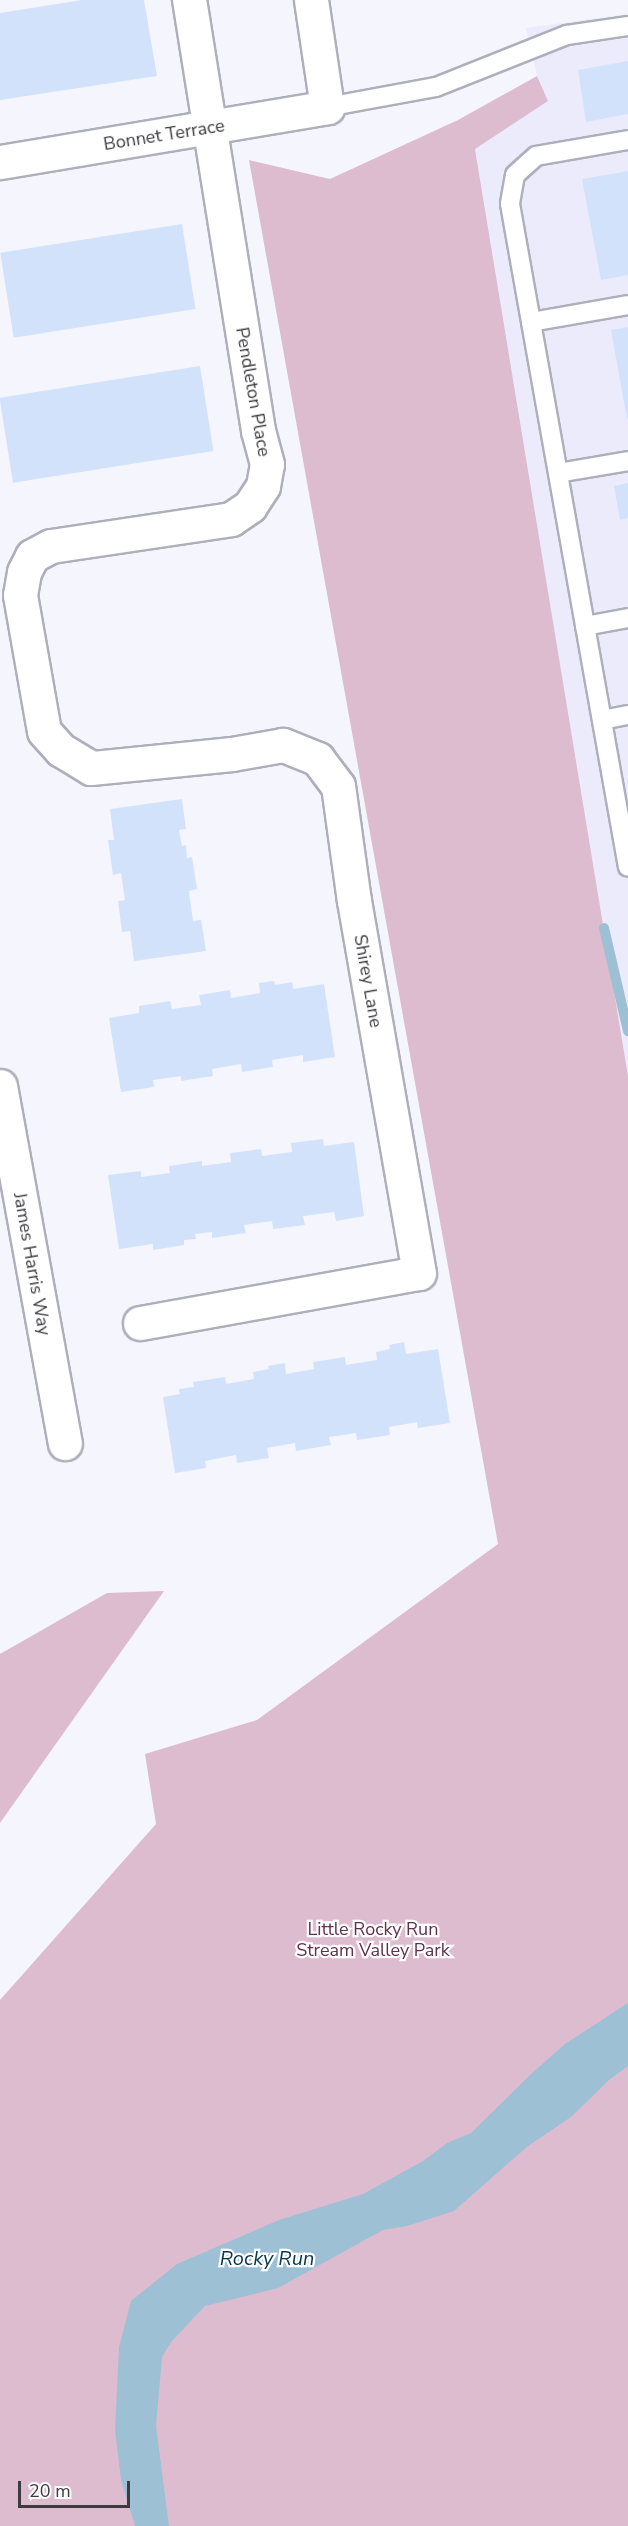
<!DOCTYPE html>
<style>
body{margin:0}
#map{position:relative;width:628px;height:2526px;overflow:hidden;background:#f5f5fd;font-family:"Nunito Sans",sans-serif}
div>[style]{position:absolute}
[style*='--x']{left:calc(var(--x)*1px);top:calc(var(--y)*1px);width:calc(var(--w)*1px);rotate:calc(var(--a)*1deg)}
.built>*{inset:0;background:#ecebfc}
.forest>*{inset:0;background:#ddbcd0}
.water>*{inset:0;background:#9dc0d5}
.stream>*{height:10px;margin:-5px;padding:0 5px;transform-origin:5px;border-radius:5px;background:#9dc0d5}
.building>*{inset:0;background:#d3e2fb;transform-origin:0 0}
.roads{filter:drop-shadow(2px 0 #afafbc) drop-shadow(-2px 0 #afafbc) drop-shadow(0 2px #afafbc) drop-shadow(0 -2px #afafbc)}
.lane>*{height:18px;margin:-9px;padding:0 9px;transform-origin:9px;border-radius:9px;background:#fff}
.street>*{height:33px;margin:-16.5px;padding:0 16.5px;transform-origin:16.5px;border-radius:16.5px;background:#fff}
span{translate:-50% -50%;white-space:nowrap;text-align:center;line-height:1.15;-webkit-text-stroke:4.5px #fff;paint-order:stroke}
.street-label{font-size:18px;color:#3b3b40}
.park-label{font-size:18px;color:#5e314f}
.water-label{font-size:20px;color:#06374d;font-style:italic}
.scale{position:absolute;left:18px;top:2481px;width:112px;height:27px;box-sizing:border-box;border:3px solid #3b3b40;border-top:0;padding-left:8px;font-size:18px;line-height:21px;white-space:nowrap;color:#3b3b40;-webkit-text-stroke:4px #fff;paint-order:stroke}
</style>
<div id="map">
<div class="built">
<div style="clip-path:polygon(628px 14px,628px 1076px,475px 148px,548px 101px,537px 76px,526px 28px)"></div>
</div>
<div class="forest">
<div style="clip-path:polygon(537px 76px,548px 101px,475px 149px,628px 1076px,628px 2526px,0 2526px,0 2000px,156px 1824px,145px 1754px,257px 1720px,498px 1544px,249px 160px,330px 179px,458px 120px)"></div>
<div style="clip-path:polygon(164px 1591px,0 1823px,0 1654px,107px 1593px)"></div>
</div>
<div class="water">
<div style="clip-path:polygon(628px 2003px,628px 2066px,609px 2080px,571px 2117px,528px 2146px,454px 2211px,407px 2226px,383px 2230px,278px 2288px,205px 2306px,171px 2342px,162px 2357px,156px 2426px,169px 2526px,135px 2526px,121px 2480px,115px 2430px,119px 2347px,131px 2301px,177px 2264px,279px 2220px,363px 2194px,423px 2161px,447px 2143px,471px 2133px,531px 2074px,565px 2044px)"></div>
</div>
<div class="stream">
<div style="--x:604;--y:928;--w:106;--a:76.9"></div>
</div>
<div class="building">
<div style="clip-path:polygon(82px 0,144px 0,157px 76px,0 100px,0 13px)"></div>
<div style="clip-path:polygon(628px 61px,628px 114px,586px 122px,578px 70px)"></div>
<div style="clip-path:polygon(628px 171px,628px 275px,601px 280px,582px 179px)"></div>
<div style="left:182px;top:224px;width:86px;height:184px;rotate:81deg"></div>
<div style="clip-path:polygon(628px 327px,628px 419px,627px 419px,611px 330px)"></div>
<div style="left:200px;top:366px;width:86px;height:203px;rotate:81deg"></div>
<div style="clip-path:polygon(628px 483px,628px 518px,620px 520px,614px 486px)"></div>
<div style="clip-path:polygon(182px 799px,186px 829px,179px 830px,182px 846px,186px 845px,187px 858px,192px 857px,197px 889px,189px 891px,193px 921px,201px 920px,206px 951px,134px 961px,130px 931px,122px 932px,118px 901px,125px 900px,121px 873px,113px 875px,108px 840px,114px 840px,110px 809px)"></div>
<div style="clip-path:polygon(274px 981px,275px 985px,292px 982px,293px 989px,324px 984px,335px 1057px,303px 1062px,303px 1055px,272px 1060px,273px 1067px,242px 1072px,241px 1064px,212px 1069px,213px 1076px,181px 1081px,181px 1076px,153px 1080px,154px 1087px,121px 1092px,109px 1018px,139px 1013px,139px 1006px,170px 1001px,172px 1009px,201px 1005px,199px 995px,230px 990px,231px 998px,260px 993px,259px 983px)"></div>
<div style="clip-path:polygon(323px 1139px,324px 1146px,354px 1142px,364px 1216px,336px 1221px,334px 1212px,303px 1216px,305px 1225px,273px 1229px,272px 1221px,244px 1225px,246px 1233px,212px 1238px,212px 1232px,195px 1234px,196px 1239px,184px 1240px,184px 1245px,153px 1250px,153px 1244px,119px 1249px,108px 1175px,141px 1171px,141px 1177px,170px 1173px,169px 1166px,202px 1161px,202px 1166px,231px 1162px,230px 1153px,261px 1149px,262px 1156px,292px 1152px,291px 1143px)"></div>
<div style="clip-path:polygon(404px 1342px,406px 1354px,438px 1349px,450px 1423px,418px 1428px,417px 1422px,389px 1427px,390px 1435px,357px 1440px,356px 1433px,329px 1437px,331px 1445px,296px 1451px,295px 1443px,267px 1448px,269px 1458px,237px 1463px,236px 1455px,205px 1461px,206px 1468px,175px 1473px,163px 1397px,180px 1394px,179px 1389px,194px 1387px,193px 1382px,225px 1377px,226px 1384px,254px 1379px,253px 1372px,269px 1369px,268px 1366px,285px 1363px,286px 1374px,314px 1369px,313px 1362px,345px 1357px,346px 1365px,377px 1360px,376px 1352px,390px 1349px,389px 1345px)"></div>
</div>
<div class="roads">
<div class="lane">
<div style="--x:327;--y:107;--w:111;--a:-10.4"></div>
<div style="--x:436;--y:87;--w:141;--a:-21.7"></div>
<div style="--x:567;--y:35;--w:62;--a:-8.4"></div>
<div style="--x:628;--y:140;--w:93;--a:170.1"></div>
<div style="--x:536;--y:156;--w:28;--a:138"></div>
<div style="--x:515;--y:175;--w:29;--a:100"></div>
<div style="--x:510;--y:204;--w:673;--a:79.91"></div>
<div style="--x:531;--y:322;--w:98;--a:-9.9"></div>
<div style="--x:558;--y:473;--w:71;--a:-9.7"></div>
<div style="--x:585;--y:626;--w:44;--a:-10.5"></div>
<div style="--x:602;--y:720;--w:26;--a:-11"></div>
</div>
<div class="street">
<div style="--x:0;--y:162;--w:332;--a:-9.5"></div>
<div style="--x:327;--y:107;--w:108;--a:-98.5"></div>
<div style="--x:0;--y:1086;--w:363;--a:79.7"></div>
<div style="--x:140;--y:1323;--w:283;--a:-10.2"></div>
<div style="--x:419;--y:1273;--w:378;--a:-99.9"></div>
<div style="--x:354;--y:901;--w:116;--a:-97.9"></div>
<div style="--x:338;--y:786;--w:34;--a:-127"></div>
<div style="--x:318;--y:759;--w:38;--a:-158"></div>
<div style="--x:283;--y:745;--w:52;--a:170"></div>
<div style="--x:232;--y:754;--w:142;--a:174.3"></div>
<div style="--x:91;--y:768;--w:35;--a:-149"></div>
<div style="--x:61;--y:750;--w:25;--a:-132"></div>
<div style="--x:44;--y:731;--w:138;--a:-100"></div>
<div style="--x:20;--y:595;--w:23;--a:-80"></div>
<div style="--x:24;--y:572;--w:18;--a:-63"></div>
<div style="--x:32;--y:556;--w:21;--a:-28"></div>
<div style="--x:51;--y:546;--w:182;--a:-8.5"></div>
<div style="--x:231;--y:519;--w:23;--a:-34"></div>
<div style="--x:250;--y:506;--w:24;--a:-57"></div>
<div style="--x:263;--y:486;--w:22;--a:-80"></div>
<div style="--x:267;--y:464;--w:35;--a:-105"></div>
<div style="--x:258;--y:430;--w:436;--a:-99.1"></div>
</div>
</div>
<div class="street-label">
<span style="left:164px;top:135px;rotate:-9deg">Bonnet Terrace</span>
<span style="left:253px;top:392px;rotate:80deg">Pendleton Place</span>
<span style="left:368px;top:981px;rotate:80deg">Shirey Lane</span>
<span style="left:32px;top:1264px;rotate:80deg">James Harris Way</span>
</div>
<div class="park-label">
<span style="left:373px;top:1940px">Little Rocky Run<br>Stream Valley Park</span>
</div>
<div class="water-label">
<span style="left:267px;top:2258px">Rocky Run</span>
</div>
<div class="scale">20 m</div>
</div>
